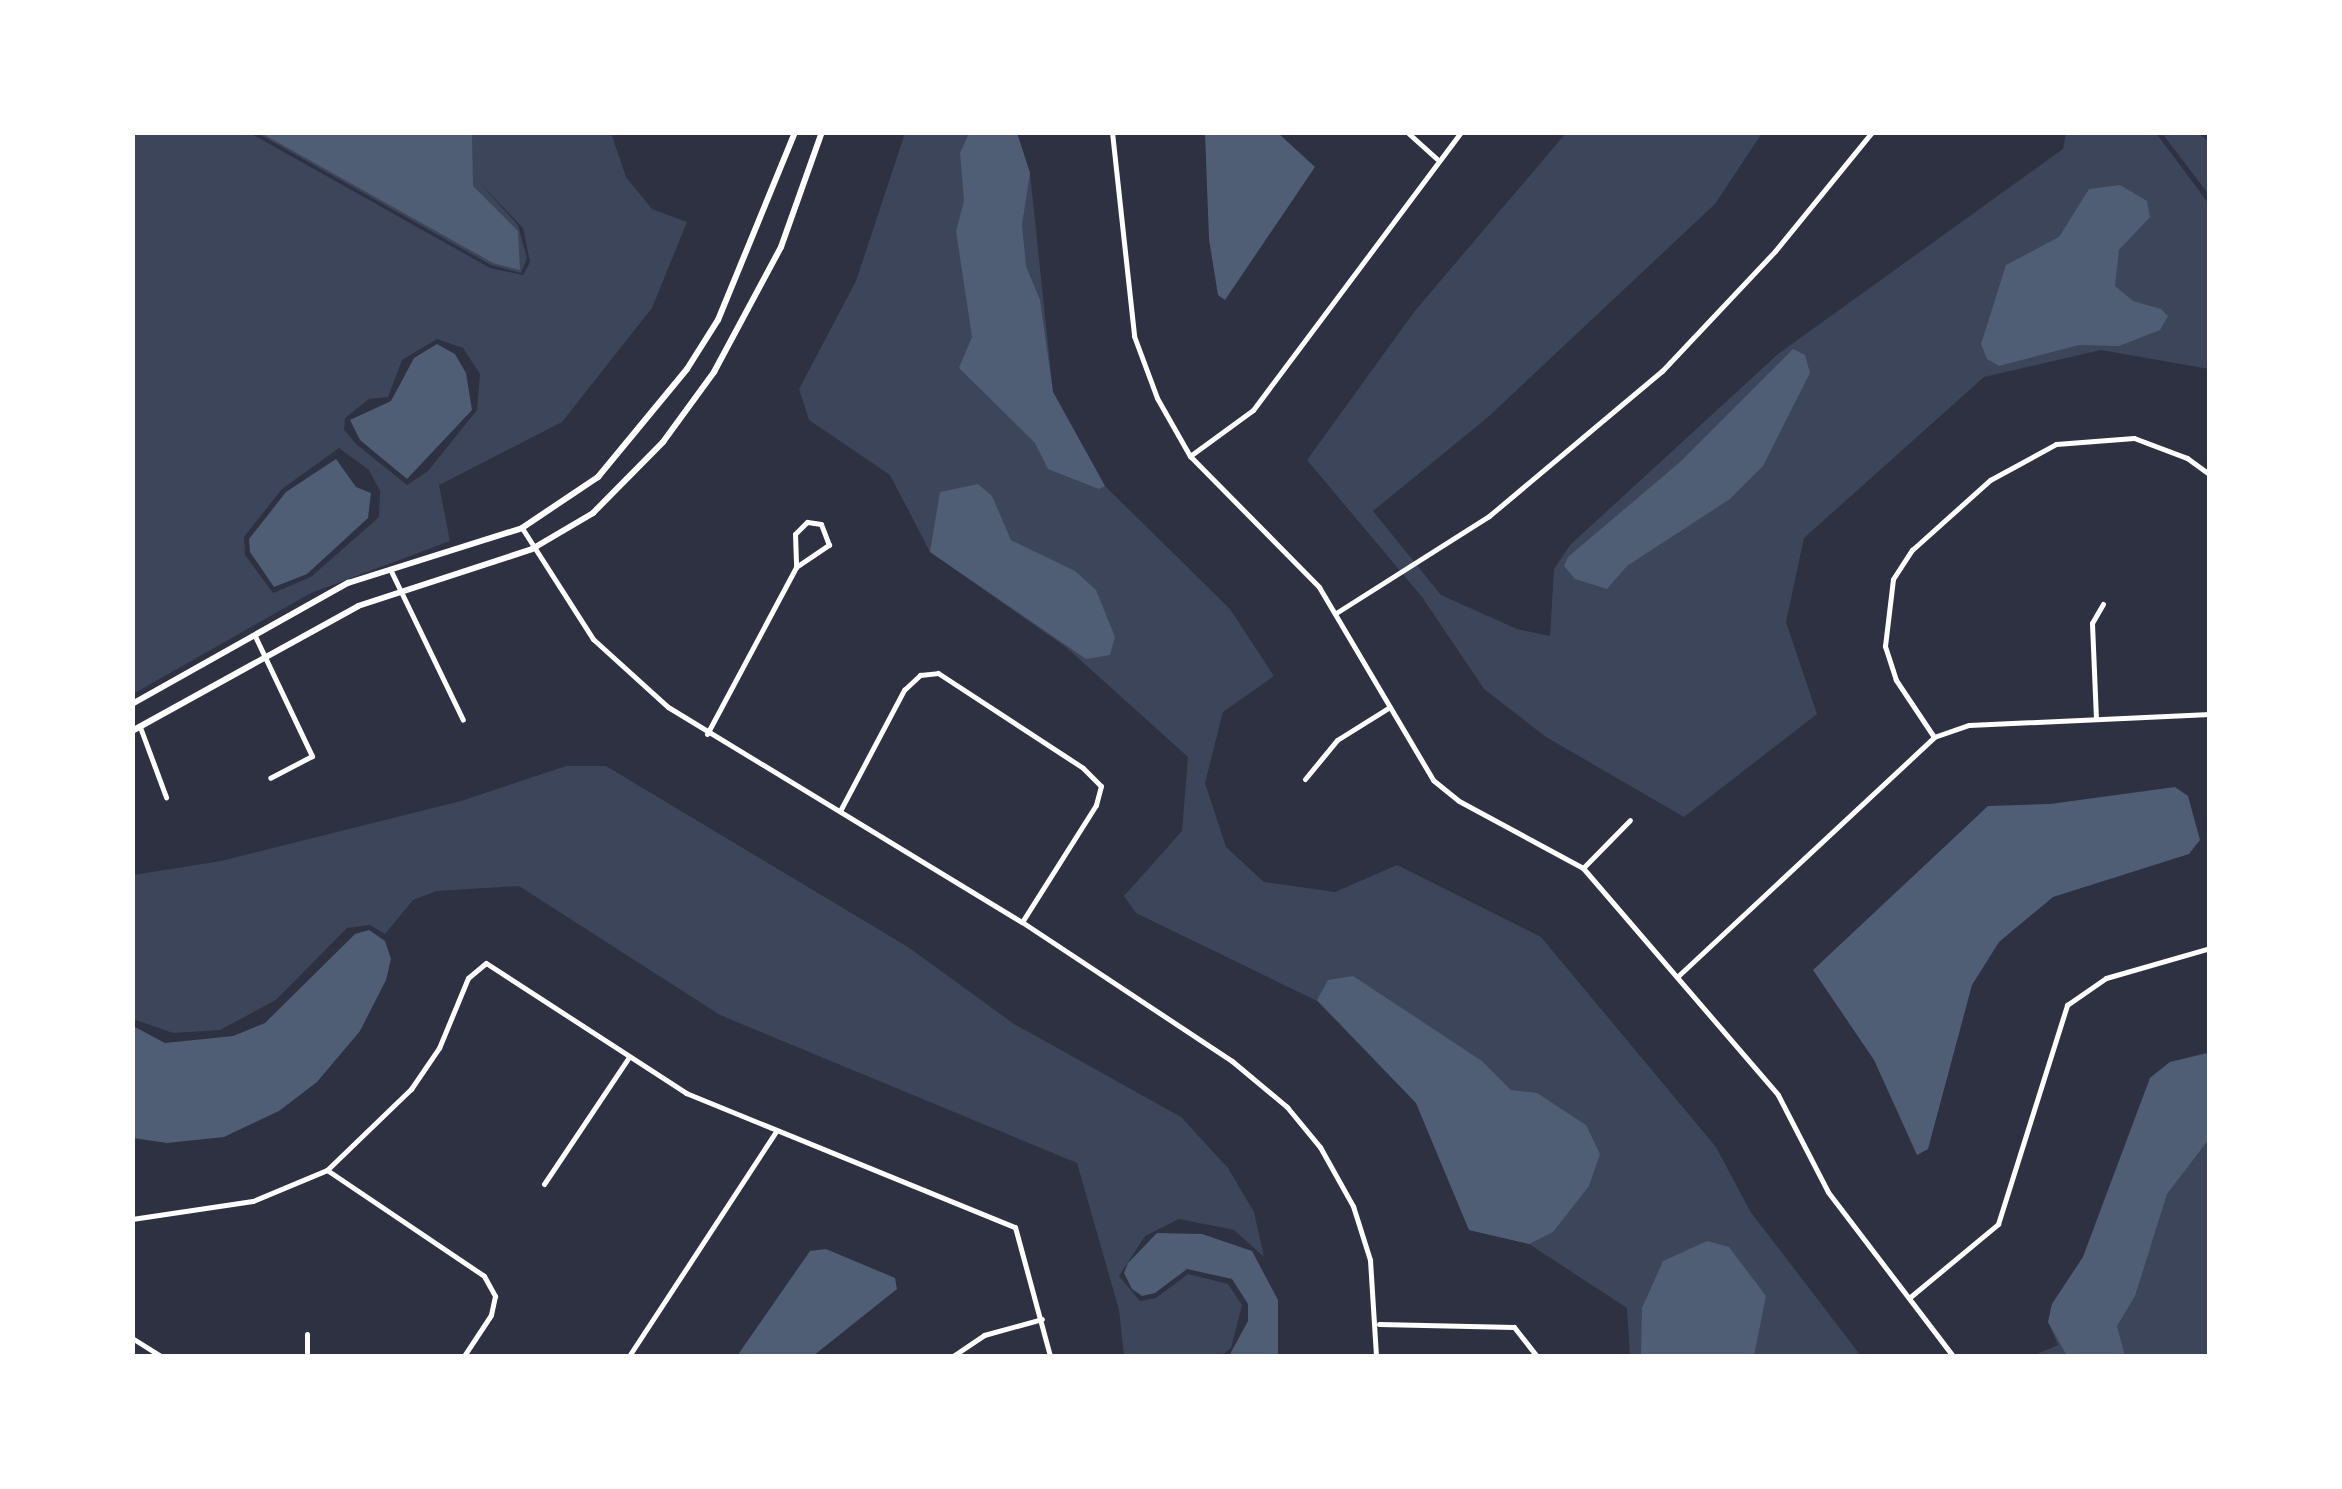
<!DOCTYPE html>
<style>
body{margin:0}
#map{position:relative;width:2342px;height:1489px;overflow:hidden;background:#2d3142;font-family:"Roboto Serif",serif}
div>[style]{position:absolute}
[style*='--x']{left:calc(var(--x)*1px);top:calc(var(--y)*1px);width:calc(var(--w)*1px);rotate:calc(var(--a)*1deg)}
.green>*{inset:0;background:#3c4559}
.water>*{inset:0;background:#4f5d75}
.minor>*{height:5px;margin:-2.5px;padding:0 2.5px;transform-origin:2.5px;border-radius:2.5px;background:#fff}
.tertiary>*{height:6px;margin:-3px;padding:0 3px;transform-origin:3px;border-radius:3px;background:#fff}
span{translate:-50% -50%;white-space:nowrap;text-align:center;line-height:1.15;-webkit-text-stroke:10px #fff;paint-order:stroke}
.frame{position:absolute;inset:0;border:135px solid #fff;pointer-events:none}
</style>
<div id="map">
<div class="green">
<div style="clip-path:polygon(evenodd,475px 132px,611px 133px,626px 177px,652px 209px,687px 222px,652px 308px,562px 422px,439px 485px,450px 541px,311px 593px,133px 694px,133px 133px,250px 133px,490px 268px,523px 275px,530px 262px,523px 228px,477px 180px,518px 225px,527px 258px,521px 273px,491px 265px,257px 133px,475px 132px,437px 339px,463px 348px,480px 374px,477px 410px,428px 471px,407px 485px,356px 444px,344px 430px,345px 418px,369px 399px,388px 397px,402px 360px,437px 339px,475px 132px,339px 448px,369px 470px,380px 491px,379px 517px,311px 577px,273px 593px,245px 555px,244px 537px,282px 489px,339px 448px)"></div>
<div style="clip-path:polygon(905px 133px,1017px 133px,1030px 173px,1053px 392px,1105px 486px,1230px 609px,1274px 676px,1223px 712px,1205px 783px,1226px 847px,1264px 882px,1335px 892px,1397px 865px,1541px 937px,1716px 1147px,1750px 1211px,1861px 1356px,1630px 1356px,1627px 1308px,1529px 1244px,1469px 1230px,1416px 1103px,1317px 1001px,1136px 913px,1124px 896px,1182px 831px,1188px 757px,1067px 648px,930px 552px,890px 475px,809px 420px,799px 389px,856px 281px)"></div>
<div style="clip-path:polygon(1566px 133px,1762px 133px,1715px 204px,1487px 418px,1373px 511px,1441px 595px,1517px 629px,1550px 636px,1554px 569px,1570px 545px,1778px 354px,2063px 149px,2066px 133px,2156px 133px,2209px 204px,2209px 369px,2101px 350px,1984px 377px,1804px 538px,1786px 622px,1817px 714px,1684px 817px,1546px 737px,1484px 689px,1422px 597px,1307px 460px,1414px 312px)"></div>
<div style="clip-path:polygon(2162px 133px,2198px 133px,2209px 142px,2209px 195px)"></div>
<div style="clip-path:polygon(566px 766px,606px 766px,908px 947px,1014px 1024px,1181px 1117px,1228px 1168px,1254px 1212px,1264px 1257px,1234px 1230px,1179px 1219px,1145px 1236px,1119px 1276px,1140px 1301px,1156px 1298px,1188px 1274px,1228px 1284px,1242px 1305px,1231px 1348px,1221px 1356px,1124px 1356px,1119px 1310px,1077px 1163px,720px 1015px,519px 886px,437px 891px,413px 900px,385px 934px,370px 925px,347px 928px,276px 1000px,220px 1030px,173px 1033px,133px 1019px,133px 875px,221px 861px,461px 801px)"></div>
<div style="clip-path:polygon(2209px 1052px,2209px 1356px,2032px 1356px,2058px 1345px,2048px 1322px,2052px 1304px,2083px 1257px,2150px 1078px,2170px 1062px)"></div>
</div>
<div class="water">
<div style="clip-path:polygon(261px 133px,472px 133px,473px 186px,518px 231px,520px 270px,493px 263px)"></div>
<div style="clip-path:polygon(969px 133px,1017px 133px,1030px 173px,1022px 225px,1026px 266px,1040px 300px,1053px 392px,1105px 486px,1099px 489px,1048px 469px,1035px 443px,959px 368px,972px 337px,956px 231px,964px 201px,960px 153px)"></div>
<div style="clip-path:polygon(1205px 133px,1278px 133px,1315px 167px,1225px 300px,1218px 295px,1209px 239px)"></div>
<div style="clip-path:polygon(2120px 185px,2147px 201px,2150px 217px,2119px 250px,2115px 286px,2133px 301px,2161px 309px,2168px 316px,2160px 330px,2119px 346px,2079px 345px,1999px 366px,1987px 359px,1981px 344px,2006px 265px,2059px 237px,2089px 189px)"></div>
<div style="clip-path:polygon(437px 344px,455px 354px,466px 373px,472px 410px,407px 479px,360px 440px,350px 420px,391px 401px,414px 358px)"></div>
<div style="clip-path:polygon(1793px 349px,1805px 355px,1810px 373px,1763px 466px,1730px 499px,1627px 566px,1607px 589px,1575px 579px,1564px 566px,1568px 557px,1680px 462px)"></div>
<div style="clip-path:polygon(336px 459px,356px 487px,371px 493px,368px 518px,307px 574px,274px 587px,250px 552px,249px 539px,286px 492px)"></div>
<div style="clip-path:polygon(978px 484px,992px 496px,1011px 540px,1075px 571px,1096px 590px,1115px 637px,1110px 655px,1086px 659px,930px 552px,940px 492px)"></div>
<div style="clip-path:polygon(2175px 787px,2188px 796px,2200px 840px,2189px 854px,2053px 897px,1999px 942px,1972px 985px,1928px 1149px,1917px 1155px,1874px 1060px,1813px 970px,1988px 806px,2050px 804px)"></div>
<div style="clip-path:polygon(369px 930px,385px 941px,391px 959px,386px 980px,360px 1031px,317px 1082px,279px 1111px,224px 1137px,167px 1143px,133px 1138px,133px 1026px,165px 1043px,233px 1036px,265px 1023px,355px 934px)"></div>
<div style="clip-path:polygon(1353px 976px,1482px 1061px,1511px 1090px,1537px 1093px,1586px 1125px,1600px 1154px,1589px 1186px,1553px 1232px,1529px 1244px,1469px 1230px,1416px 1103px,1317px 1000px,1328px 980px)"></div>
<div style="clip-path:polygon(2209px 1053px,2209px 1139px,2167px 1194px,2135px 1296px,2117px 1326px,2125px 1356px,2067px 1356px,2048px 1322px,2052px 1304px,2083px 1257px,2150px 1078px,2170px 1062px)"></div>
<div style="clip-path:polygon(1157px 1233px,1202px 1234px,1252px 1251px,1278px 1300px,1278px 1356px,1229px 1356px,1248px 1321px,1248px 1304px,1232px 1279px,1187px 1269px,1155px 1293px,1142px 1296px,1132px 1289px,1124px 1273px,1128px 1263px)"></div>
<div style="clip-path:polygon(1707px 1241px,1729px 1247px,1766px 1296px,1754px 1356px,1641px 1356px,1642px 1308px,1663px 1261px)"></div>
<div style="clip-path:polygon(826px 1249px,895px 1278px,897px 1289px,813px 1356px,737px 1356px,810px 1251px)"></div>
</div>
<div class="minor">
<div style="--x:1112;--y:132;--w:205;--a:83.8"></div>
<div style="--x:1134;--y:336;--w:66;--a:69.6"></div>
<div style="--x:1157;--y:398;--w:67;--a:60.4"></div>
<div style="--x:1190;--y:456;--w:184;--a:45.4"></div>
<div style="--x:1319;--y:587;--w:224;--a:59.4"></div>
<div style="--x:1433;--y:780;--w:33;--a:39"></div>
<div style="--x:1459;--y:801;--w:141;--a:28.4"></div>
<div style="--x:1583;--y:868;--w:299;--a:49.3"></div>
<div style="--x:1778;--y:1095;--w:109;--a:62.7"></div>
<div style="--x:1828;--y:1192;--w:206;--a:52.7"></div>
<div style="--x:1407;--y:132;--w:40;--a:42"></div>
<div style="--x:1190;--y:456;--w:78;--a:-36.1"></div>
<div style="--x:1253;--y:410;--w:347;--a:-53.2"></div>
<div style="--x:522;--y:528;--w:132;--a:57.4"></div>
<div style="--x:593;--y:639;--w:101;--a:42.2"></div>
<div style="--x:668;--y:707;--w:414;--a:31.3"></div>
<div style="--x:1022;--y:922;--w:252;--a:33.5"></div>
<div style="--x:1232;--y:1061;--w:72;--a:39.9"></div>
<div style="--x:1287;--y:1107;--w:52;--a:50.5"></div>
<div style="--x:1320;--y:1147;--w:68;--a:60.8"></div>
<div style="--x:1353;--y:1206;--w:57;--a:72.5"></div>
<div style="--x:1370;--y:1260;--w:96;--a:86.4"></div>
<div style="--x:391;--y:571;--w:165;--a:64.2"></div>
<div style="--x:1336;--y:613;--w:181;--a:-32.4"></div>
<div style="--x:1489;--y:516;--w:226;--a:-40"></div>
<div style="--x:1662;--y:371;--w:165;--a:-46.7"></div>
<div style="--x:1775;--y:251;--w:154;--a:-50.8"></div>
<div style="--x:255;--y:636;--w:133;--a:64.6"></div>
<div style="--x:312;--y:756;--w:47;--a:152.4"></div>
<div style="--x:2096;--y:719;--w:96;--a:-92.4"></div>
<div style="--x:2092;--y:623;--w:22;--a:-60"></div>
<div style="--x:140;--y:727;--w:75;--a:69.6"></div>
<div style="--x:707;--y:734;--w:189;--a:-61.9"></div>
<div style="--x:796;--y:567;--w:40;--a:-34"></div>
<div style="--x:829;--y:545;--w:22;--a:-111"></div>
<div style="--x:821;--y:524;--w:14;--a:-172"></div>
<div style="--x:807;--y:522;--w:17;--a:135"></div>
<div style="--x:795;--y:534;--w:33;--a:88"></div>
<div style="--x:1934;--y:737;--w:69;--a:-123.7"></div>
<div style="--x:1896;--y:680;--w:36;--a:-108"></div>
<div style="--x:1885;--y:646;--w:67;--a:-83.2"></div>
<div style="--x:1893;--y:579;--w:35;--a:-57"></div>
<div style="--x:1912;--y:550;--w:105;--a:-41.9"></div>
<div style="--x:1990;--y:480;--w:75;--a:-28.6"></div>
<div style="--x:2056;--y:444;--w:78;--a:-4.4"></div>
<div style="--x:2134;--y:438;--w:57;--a:20.7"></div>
<div style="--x:2187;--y:458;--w:29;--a:36"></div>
<div style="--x:1305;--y:779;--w:50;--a:-50.6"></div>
<div style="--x:1337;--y:740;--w:62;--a:-31.9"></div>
<div style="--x:841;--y:809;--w:135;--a:-62.1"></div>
<div style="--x:904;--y:690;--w:22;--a:-43"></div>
<div style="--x:920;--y:675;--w:18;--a:-6"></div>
<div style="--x:938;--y:673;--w:173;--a:33.2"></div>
<div style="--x:1083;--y:768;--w:25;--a:45"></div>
<div style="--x:1101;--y:786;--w:20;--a:105"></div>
<div style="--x:1096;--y:805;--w:138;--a:122.3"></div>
<div style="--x:1583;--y:868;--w:67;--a:-45.6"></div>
<div style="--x:1677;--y:977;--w:352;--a:-43"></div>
<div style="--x:1934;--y:737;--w:37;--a:-19"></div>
<div style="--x:1969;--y:725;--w:241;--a:-2.6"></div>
<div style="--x:327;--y:1170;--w:189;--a:34"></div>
<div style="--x:484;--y:1276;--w:23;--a:61"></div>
<div style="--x:495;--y:1296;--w:19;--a:102"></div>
<div style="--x:491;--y:1315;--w:49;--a:123.4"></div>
<div style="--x:544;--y:1184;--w:153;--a:-56.2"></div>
<div style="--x:132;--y:1219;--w:122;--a:-8.5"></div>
<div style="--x:253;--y:1201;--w:80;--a:-22.7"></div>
<div style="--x:327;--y:1170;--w:117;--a:-44"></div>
<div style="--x:411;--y:1089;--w:50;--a:-55.7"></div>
<div style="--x:439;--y:1048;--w:76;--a:-67.5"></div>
<div style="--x:468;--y:978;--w:23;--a:-40"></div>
<div style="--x:486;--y:963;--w:239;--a:33"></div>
<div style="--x:686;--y:1093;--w:355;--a:22.2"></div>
<div style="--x:1015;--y:1227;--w:134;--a:74.8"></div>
<div style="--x:1909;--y:1298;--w:116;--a:-39.7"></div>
<div style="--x:1998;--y:1224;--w:230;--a:-72.5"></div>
<div style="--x:2067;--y:1005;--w:47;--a:-34.7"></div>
<div style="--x:2106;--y:978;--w:108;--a:-16.1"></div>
<div style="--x:1379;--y:1324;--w:135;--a:1.3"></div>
<div style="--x:1514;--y:1327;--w:37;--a:52"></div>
<div style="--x:132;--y:1338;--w:34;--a:32"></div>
<div style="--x:307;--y:1356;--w:22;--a:-90"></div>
<div style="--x:629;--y:1356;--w:267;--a:-56.8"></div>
<div style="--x:953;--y:1356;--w:37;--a:-34"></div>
<div style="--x:984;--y:1335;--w:60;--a:-15.4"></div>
</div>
<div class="tertiary">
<div style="--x:132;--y:704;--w:248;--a:-29.3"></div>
<div style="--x:348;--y:583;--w:182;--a:-17.5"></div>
<div style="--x:522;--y:528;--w:92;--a:-33.9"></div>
<div style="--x:598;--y:477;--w:140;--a:-50.5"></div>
<div style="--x:687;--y:369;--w:58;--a:-57.7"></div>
<div style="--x:718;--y:320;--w:203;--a:-67.7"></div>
<div style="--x:132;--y:731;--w:258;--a:-28.9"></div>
<div style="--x:358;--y:606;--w:183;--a:-18.1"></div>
<div style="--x:532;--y:549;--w:71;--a:-30.5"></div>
<div style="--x:593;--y:513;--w:100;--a:-45.4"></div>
<div style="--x:663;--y:442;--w:87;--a:-53.9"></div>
<div style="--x:714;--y:372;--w:142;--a:-61.8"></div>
<div style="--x:781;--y:247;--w:122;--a:-70.4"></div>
</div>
<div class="frame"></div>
</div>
